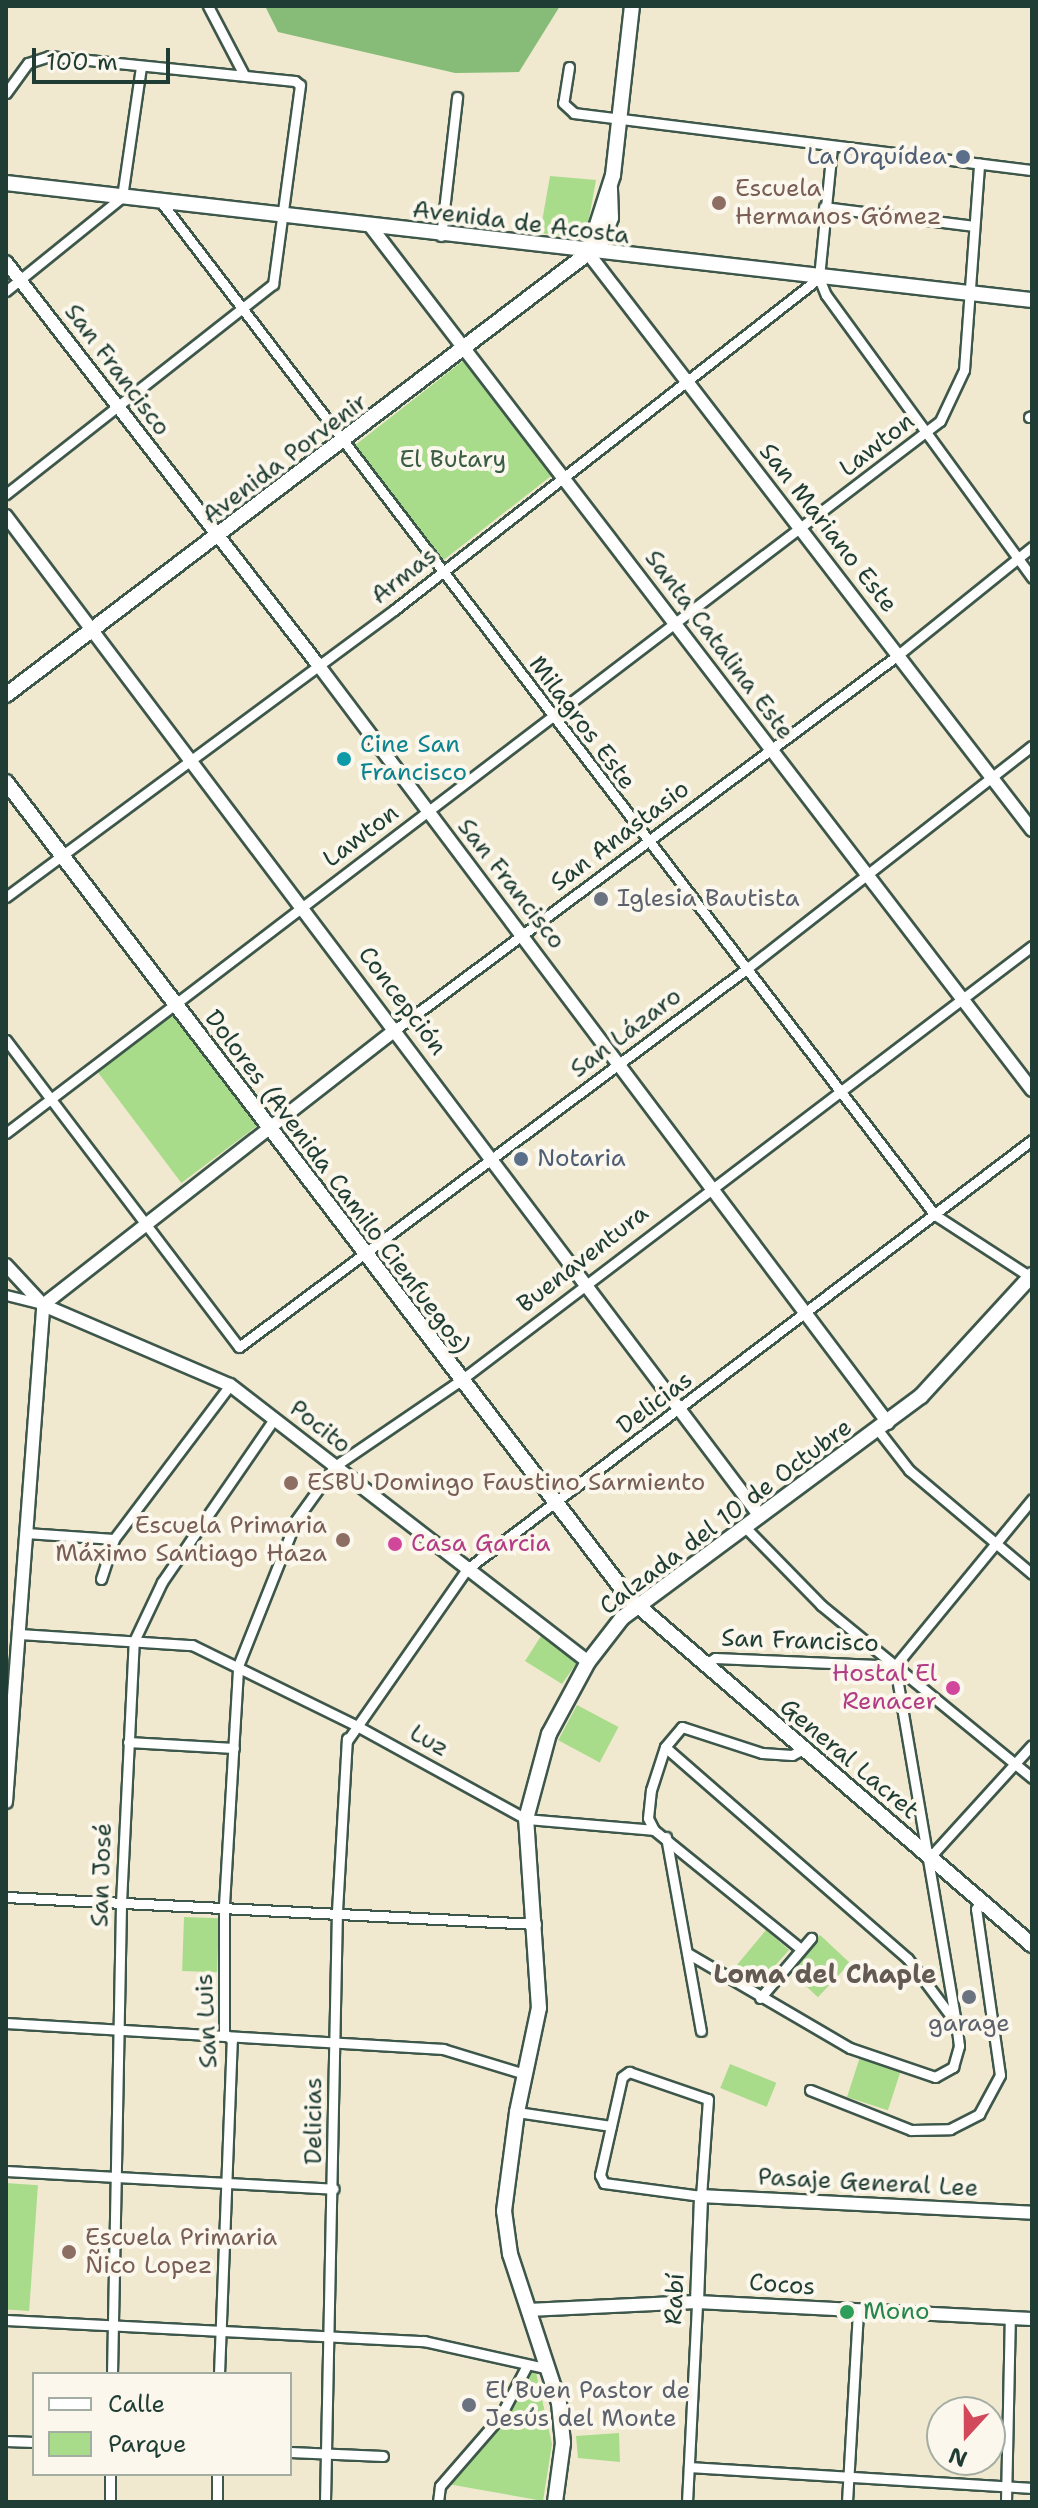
<!DOCTYPE html>
<meta charset="utf-8">
<style>
body{margin:0}
#map{position:relative;width:1038px;height:2508px;overflow:hidden;background:#f0e9cf;font-family:"Shantell Sans",sans-serif}
div>[style]{position:absolute}
[style*='--x']{left:calc(var(--x)*1px);top:calc(var(--y)*1px);width:calc(var(--w)*1px);rotate:calc(var(--a)*1deg)}
.green>*{inset:0;background:#a8dc8b;transform-origin:0 0}
.forest>*{inset:0;background:#86bc77}
.roads{filter:drop-shadow(2px 0 #3e574b) drop-shadow(-2px 0 #3e574b) drop-shadow(0 2px #3e574b) drop-shadow(0 -2px #3e574b)}
.minor>*{height:9px;margin:-4.5px;padding:0 4.5px;transform-origin:4.5px;border-radius:4.5px;background:#fff}
.tertiary>*{height:12px;margin:-6px;padding:0 6px;transform-origin:6px;border-radius:6px;background:#fff}
.secondary>*{height:14px;margin:-7px;padding:0 7px;transform-origin:7px;border-radius:7px;background:#fff}
.primary>*{height:14px;margin:-7px;padding:0 7px;transform-origin:7px;border-radius:7px;background:#fff}
.dots>*{width:22px;height:22px;translate:-50% -50%;box-sizing:border-box;border:4px solid #fbf7ec;border-radius:50%}
span{translate:-50% -50%;white-space:nowrap;text-align:center;line-height:1.15;-webkit-text-stroke:8px #fbf7ec;paint-order:stroke}
.service-label{font-size:24px;color:#4e5e75}
.right{translate:-100% -50%;text-align:right}
.left{translate:0 -50%;text-align:left}
.education-label{font-size:24px;color:#785e54}
.street-label{font-size:24px;color:#1f3d34}
.park-label{font-size:24px;color:#3a5d45}
.culture-label{font-size:24px;color:#0d838f}
.worship-label{font-size:24px;color:#5b616d}
.hotel-label{font-size:24px;color:#b23c85}
.leisure-label{font-size:24px;color:#27864d}
.neighbourhood-label{font-size:26px;color:#635a54;font-weight:700}
.frame{position:absolute;inset:0;border:8px solid #1f3d34;pointer-events:none}
.legend{position:absolute;left:32px;top:2372px;width:260px;height:104px;box-sizing:border-box;background:#fbf7ec;border:2px solid #a3ada2;margin:0;padding:10px 14px;list-style:none;font-size:24px;color:#1f3d34}
.legend li{display:flex;align-items:center;gap:16px;height:40px}
.legend b{width:40px;border:2px solid #a3ada2}
.north{position:absolute;left:926px;top:2396px;width:80px;height:80px;box-sizing:border-box;background:#fbf7ec;border:2px solid #a3ada2;border-radius:50%;rotate:201deg;font-size:22px;font-weight:700;line-height:32px;text-align:center;color:#1f3d34}
.north::after{content:'';display:block;margin:auto;width:28px;height:36px;background:#d1495b;clip-path:polygon(50% 0,100% 100%,50% 72%,0 100%)}
.scale{position:absolute;left:32px;top:48px;width:138px;height:36px;box-sizing:border-box;border:4px solid #1f3d34;border-top:0;padding-left:10px;font-size:24px;line-height:28px;white-space:nowrap;color:#1f3d34;-webkit-text-stroke:6px #fbf7ec;paint-order:stroke}
</style>
<div id="map">
<div class="green">
<div style="clip-path:polygon(550px 176px,596px 180px,588px 224px,576px 238px,540px 233px)"></div>
<div style="left:464px;top:360px;width:145px;height:140px;rotate:52deg"></div>
<div style="left:173px;top:1014px;width:140px;height:95px;rotate:53deg"></div>
<div style="clip-path:polygon(543px 1633px,578px 1661px,562px 1684px,525px 1661px)"></div>
<div style="left:577px;top:1705px;width:47px;height:40px;rotate:28deg"></div>
<div style="left:184px;top:1917px;width:35px;height:54px;rotate:2deg"></div>
<div style="clip-path:polygon(766px 1930px,789px 1950px,756px 1987px,731px 1972px)"></div>
<div style="left:820px;top:1935px;width:41px;height:47px;rotate:43deg"></div>
<div style="left:860px;top:2057px;width:43px;height:42px;rotate:18deg"></div>
<div style="left:730px;top:2064px;width:50px;height:26px;rotate:22deg"></div>
<div style="left:6px;top:2183px;width:32px;height:126px;rotate:4deg"></div>
<div style="clip-path:polygon(536px 2372px,552px 2444px,543px 2501px,442px 2483px,501px 2420px,527px 2373px)"></div>
<div style="clip-path:polygon(619px 2433px,620px 2462px,578px 2458px,576px 2436px)"></div>
</div>
<div class="forest">
<div style="clip-path:polygon(265px 6px,560px 6px,519px 72px,455px 73px,278px 32px)"></div>
</div>
<div class="roads">
<div class="minor">
<div style="--x:208;--y:6;--w:78;--a:62.4"></div>
<div style="--x:569;--y:67;--w:36;--a:99"></div>
<div style="--x:563;--y:103;--w:15;--a:42"></div>
<div style="--x:574;--y:113;--w:462;--a:7.1"></div>
<div style="--x:6;--y:93;--w:37;--a:-54"></div>
<div style="--x:28;--y:63;--w:22;--a:-18"></div>
<div style="--x:49;--y:56;--w:247;--a:5.8"></div>
<div style="--x:295;--y:81;--w:6;--a:39"></div>
<div style="--x:300;--y:85;--w:201;--a:97.7"></div>
<div style="--x:273;--y:284;--w:340;--a:141.8"></div>
<div style="--x:832;--y:147;--w:132;--a:95.7"></div>
<div style="--x:819;--y:278;--w:18;--a:68"></div>
<div style="--x:826;--y:295;--w:350;--a:53.9"></div>
<div style="--x:161;--y:202;--w:1275;--a:52.62"></div>
<div style="--x:935;--y:1215;--w:116;--a:33"></div>
<div style="--x:824;--y:207;--w:151;--a:7.2"></div>
<div style="--x:441;--y:236;--w:140;--a:-83.4"></div>
<div style="--x:6;--y:291;--w:149;--a:-39"></div>
<div style="--x:122;--y:197;--w:131;--a:-81.7"></div>
<div style="--x:1029;--y:417;--w:3;--a:-18"></div>
<div style="--x:6;--y:897;--w:483;--a:-36.5"></div>
<div style="--x:394;--y:610;--w:539;--a:-38"></div>
<div style="--x:396;--y:1029;--w:626;--a:-36.69"></div>
<div style="--x:898;--y:655;--w:172;--a:-38.9"></div>
<div style="--x:6;--y:1040;--w:385;--a:52.8"></div>
<div style="--x:239;--y:1347;--w:631;--a:-36.69"></div>
<div style="--x:745;--y:970;--w:364;--a:-38"></div>
<div style="--x:6;--y:1133;--w:1174;--a:-37.32"></div>
<div style="--x:940;--y:421;--w:56;--a:-64.8"></div>
<div style="--x:964;--y:370;--w:207;--a:-85.8"></div>
<div style="--x:6;--y:1295;--w:36;--a:14"></div>
<div style="--x:878;--y:1430;--w:51;--a:52.2"></div>
<div style="--x:909;--y:1470;--w:161;--a:40.2"></div>
<div style="--x:744;--y:1526;--w:110;--a:45.7"></div>
<div style="--x:821;--y:1605;--w:273;--a:39.3"></div>
<div style="--x:26;--y:1533;--w:88;--a:3.9"></div>
<div style="--x:101;--y:1579;--w:42;--a:-72"></div>
<div style="--x:114;--y:1539;--w:193;--a:-53"></div>
<div style="--x:20;--y:1634;--w:172;--a:3.7"></div>
<div style="--x:192;--y:1645;--w:184;--a:26.1"></div>
<div style="--x:357;--y:1726;--w:193;--a:28.8"></div>
<div style="--x:526;--y:1819;--w:128;--a:4.9"></div>
<div style="--x:654;--y:1830;--w:189;--a:39"></div>
<div style="--x:704;--y:1665;--w:13;--a:-32"></div>
<div style="--x:715;--y:1658;--w:180;--a:2.5"></div>
<div style="--x:895;--y:1666;--w:216;--a:-50.6"></div>
<div style="--x:347;--y:1741;--w:210;--a:-55.1"></div>
<div style="--x:467;--y:1569;--w:709;--a:-37.21"></div>
<div style="--x:128;--y:1742;--w:106;--a:3.2"></div>
<div style="--x:665;--y:1747;--w:322;--a:41.1"></div>
<div style="--x:908;--y:1959;--w:80;--a:53.1"></div>
<div style="--x:654;--y:1830;--w:13;--a:-117"></div>
<div style="--x:648;--y:1818;--w:28;--a:-84"></div>
<div style="--x:651;--y:1790;--w:45;--a:-72"></div>
<div style="--x:665;--y:1747;--w:26;--a:-50"></div>
<div style="--x:682;--y:1727;--w:84;--a:18"></div>
<div style="--x:762;--y:1753;--w:30;--a:4"></div>
<div style="--x:792;--y:1755;--w:13;--a:-29"></div>
<div style="--x:666;--y:1837;--w:197;--a:79.8"></div>
<div style="--x:930;--y:1857;--w:151;--a:-47.7"></div>
<div style="--x:6;--y:1897;--w:531;--a:2.92"></div>
<div style="--x:689;--y:1954;--w:186;--a:30.3"></div>
<div style="--x:850;--y:2048;--w:90;--a:18.8"></div>
<div style="--x:935;--y:2077;--w:21;--a:-29"></div>
<div style="--x:953;--y:2067;--w:22;--a:-74"></div>
<div style="--x:959;--y:2046;--w:23;--a:-97"></div>
<div style="--x:956;--y:2023;--w:362;--a:-99.7"></div>
<div style="--x:760;--y:1998;--w:79;--a:-49.6"></div>
<div style="--x:6;--y:2023;--w:438;--a:3.4"></div>
<div style="--x:443;--y:2049;--w:86;--a:17"></div>
<div style="--x:629;--y:2072;--w:83;--a:18.9"></div>
<div style="--x:708;--y:2099;--w:97;--a:94.1"></div>
<div style="--x:701;--y:2196;--w:98;--a:-172.4"></div>
<div style="--x:604;--y:2183;--w:9;--a:-117"></div>
<div style="--x:600;--y:2175;--w:100;--a:-77.3"></div>
<div style="--x:622;--y:2077;--w:9;--a:-36"></div>
<div style="--x:810;--y:2090;--w:109;--a:21.6"></div>
<div style="--x:911;--y:2130;--w:39;--a:-1"></div>
<div style="--x:950;--y:2129;--w:33;--a:-27"></div>
<div style="--x:979;--y:2114;--w:44;--a:-61.7"></div>
<div style="--x:1000;--y:2075;--w:168;--a:-98.2"></div>
<div style="--x:976;--y:1909;--w:9;--a:-54"></div>
<div style="--x:517;--y:2112;--w:95;--a:8.5"></div>
<div style="--x:6;--y:2171;--w:328;--a:3.1"></div>
<div style="--x:6;--y:2320;--w:419;--a:2.9"></div>
<div style="--x:424;--y:2341;--w:128;--a:12.6"></div>
<div style="--x:112;--y:2374;--w:471;--a:-88.9"></div>
<div style="--x:121;--y:1903;--w:262;--a:-87.2"></div>
<div style="--x:134;--y:1641;--w:65;--a:-64.6"></div>
<div style="--x:162;--y:1582;--w:198;--a:-55.5"></div>
<div style="--x:219;--y:2374;--w:334;--a:-87.8"></div>
<div style="--x:232;--y:2040;--w:11;--a:-139"></div>
<div style="--x:224;--y:2033;--w:128;--a:-90"></div>
<div style="--x:224;--y:1905;--w:239;--a:-86.6"></div>
<div style="--x:238;--y:1666;--w:157;--a:-68.3"></div>
<div style="--x:296;--y:1520;--w:67;--a:-54.2"></div>
<div style="--x:335;--y:1466;--w:153;--a:-34.3"></div>
<div style="--x:461;--y:1380;--w:717;--a:-37.24"></div>
<div style="--x:6;--y:2441;--w:28;--a:2"></div>
<div style="--x:290;--y:2452;--w:93;--a:2.5"></div>
<div style="--x:689;--y:2467;--w:344;--a:3.5"></div>
<div style="--x:217;--y:2474;--w:28;--a:90"></div>
<div style="--x:110;--y:2502;--w:28;--a:-90"></div>
<div style="--x:325;--y:2502;--w:591;--a:-88.84"></div>
<div style="--x:337;--y:1911;--w:173;--a:-86.7"></div>
<div style="--x:438;--y:2502;--w:16;--a:-83"></div>
<div style="--x:440;--y:2486;--w:91;--a:-49"></div>
<div style="--x:500;--y:2417;--w:56;--a:-62.5"></div>
<div style="--x:687;--y:2502;--w:200;--a:-87.1"></div>
<div style="--x:847;--y:2502;--w:189;--a:-86.7"></div>
<div style="--x:1006;--y:2502;--w:184;--a:-88.8"></div>
</div>
<div class="tertiary">
<div style="--x:371;--y:227;--w:1087;--a:52.55"></div>
<div style="--x:588;--y:253;--w:728;--a:52.42"></div>
<div style="--x:6;--y:262;--w:511;--a:52.23"></div>
<div style="--x:319;--y:666;--w:947;--a:53.07"></div>
<div style="--x:6;--y:516;--w:1251;--a:52.99"></div>
<div style="--x:6;--y:1265;--w:54;--a:47.2"></div>
<div style="--x:43;--y:1305;--w:203;--a:23.2"></div>
<div style="--x:230;--y:1385;--w:453;--a:37.7"></div>
<div style="--x:43;--y:1305;--w:448;--a:-38"></div>
<div style="--x:6;--y:1802;--w:498;--a:-85.7"></div>
<div style="--x:697;--y:2302;--w:106;--a:-87.8"></div>
<div style="--x:701;--y:2196;--w:331;--a:2.9"></div>
<div style="--x:528;--y:2310;--w:169;--a:-2.7"></div>
<div style="--x:697;--y:2302;--w:335;--a:2.9"></div>
</div>
<div class="secondary">
<div style="--x:6;--y:183;--w:1033;--a:6.51"></div>
<div style="--x:6;--y:782;--w:1027;--a:52.64"></div>
<div style="--x:629;--y:1598;--w:532;--a:40.73"></div>
</div>
<div class="primary">
<div style="--x:588;--y:253;--w:82;--a:-72.2"></div>
<div style="--x:613;--y:175;--w:170;--a:-83.6"></div>
<div style="--x:6;--y:695;--w:731;--a:-37.21"></div>
<div style="--x:588;--y:253;--w:18;--a:-41"></div>
<div style="--x:602;--y:241;--w:25;--a:-69"></div>
<div style="--x:611;--y:218;--w:30;--a:-92"></div>
<div style="--x:555;--y:2502;--w:60;--a:-82.3"></div>
<div style="--x:563;--y:2443;--w:40;--a:-95.7"></div>
<div style="--x:559;--y:2403;--w:157;--a:-108.2"></div>
<div style="--x:510;--y:2254;--w:43;--a:-97.9"></div>
<div style="--x:504;--y:2211;--w:100;--a:-82.5"></div>
<div style="--x:517;--y:2112;--w:106;--a:-78.1"></div>
<div style="--x:539;--y:2008;--w:189;--a:-93.9"></div>
<div style="--x:526;--y:1819;--w:88;--a:-74.9"></div>
<div style="--x:549;--y:1734;--w:82;--a:-61.6"></div>
<div style="--x:588;--y:1662;--w:56;--a:-52.3"></div>
<div style="--x:622;--y:1618;--w:372;--a:-36.6"></div>
<div style="--x:921;--y:1396;--w:164;--a:-47.5"></div>
</div>
</div>
<div class="dots">
<div style="left:963px;top:157px;background:#5c6f8a"></div>
<div style="left:719px;top:203px;background:#8d6e63"></div>
<div style="left:344px;top:759px;background:#0f9aa8"></div>
<div style="left:601px;top:899px;background:#6b7280"></div>
<div style="left:521px;top:1159px;background:#5c6f8a"></div>
<div style="left:291px;top:1483px;background:#8d6e63"></div>
<div style="left:343px;top:1540px;background:#8d6e63"></div>
<div style="left:395px;top:1544px;background:#d1479c"></div>
<div style="left:953px;top:1688px;background:#d1479c"></div>
<div style="left:969px;top:1997px;background:#6b7280"></div>
<div style="left:69px;top:2252px;background:#8d6e63"></div>
<div style="left:847px;top:2312px;background:#2e9e5b"></div>
<div style="left:469px;top:2405px;background:#6b7280"></div>
</div>
<div class="service-label">
<span class="right" style="left:947px;top:157px">La Orquídea</span>
<span class="left" style="left:537px;top:1159px">Notaria</span>
</div>
<div class="education-label">
<span class="left" style="left:735px;top:203px">Escuela<br>Hermanos Gómez</span>
<span class="left" style="left:307px;top:1483px">ESBU Domingo Faustino Sarmiento</span>
<span class="right" style="left:327px;top:1540px">Escuela Primaria<br>Máximo Santiago Haza</span>
<span class="left" style="left:85px;top:2252px">Escuela Primaria<br>Ñico Lopez</span>
</div>
<div class="street-label">
<span style="left:521px;top:223px;rotate:7deg">Avenida de Acosta</span>
<span style="left:117px;top:370px;rotate:53deg">San Francisco</span>
<span style="left:877px;top:445px;rotate:-38deg">Lawton</span>
<span style="left:285px;top:459px;rotate:-37deg">Avenida Porvenir</span>
<span style="left:828px;top:528px;rotate:52deg">San Mariano Este</span>
<span style="left:404px;top:576px;rotate:-38deg">Armas</span>
<span style="left:719px;top:645px;rotate:53deg">Santa Catalina Este</span>
<span style="left:582px;top:723px;rotate:53deg">Milagros Este</span>
<span style="left:361px;top:836px;rotate:-37deg">Lawton</span>
<span style="left:620px;top:836px;rotate:-37deg">San Anastasio</span>
<span style="left:511px;top:884px;rotate:52deg">San Francisco</span>
<span style="left:402px;top:1001px;rotate:53deg">Concepción</span>
<span style="left:626px;top:1033px;rotate:-37deg">San Lázaro</span>
<span style="left:337px;top:1182px;rotate:53deg">Dolores (Avenida Camilo Cienfuegos)</span>
<span style="left:583px;top:1259px;rotate:-38deg">Buenaventura</span>
<span style="left:655px;top:1403px;rotate:-37deg">Delicias</span>
<span style="left:320px;top:1427px;rotate:38deg">Pocito</span>
<span style="left:726px;top:1517px;rotate:-37deg">Calzada del 10 de Octubre</span>
<span style="left:800px;top:1641px;rotate:2deg">San Francisco</span>
<span style="left:429px;top:1741px;rotate:29deg">Luz</span>
<span style="left:849px;top:1759px;rotate:40deg">General Lacret</span>
<span style="left:102px;top:1875px;rotate:-88deg">San José</span>
<span style="left:207px;top:2021px;rotate:-93deg">San Luis</span>
<span style="left:314px;top:2121px;rotate:-90deg">Delicias</span>
<span style="left:868px;top:2183px;rotate:3deg">Pasaje General Lee</span>
<span style="left:782px;top:2285px;rotate:4deg">Cocos</span>
<span style="left:675px;top:2299px;rotate:-87deg">Rabí</span>
</div>
<div class="park-label">
<span style="left:453px;top:460px">El Butary</span>
</div>
<div class="culture-label">
<span class="left" style="left:360px;top:759px">Cine San<br>Francisco</span>
</div>
<div class="worship-label">
<span class="left" style="left:617px;top:899px">Iglesia Bautista</span>
<span style="left:969px;top:2024px">garage</span>
<span class="left" style="left:485px;top:2405px">El Buen Pastor de<br>Jesús del Monte</span>
</div>
<div class="hotel-label">
<span class="left" style="left:411px;top:1544px">Casa Garcia</span>
<span class="right" style="left:937px;top:1688px">Hostal El<br>Renacer</span>
</div>
<div class="leisure-label">
<span class="left" style="left:863px;top:2312px">Mono</span>
</div>
<div class="neighbourhood-label">
<span style="left:825px;top:1974px">Loma del Chaple</span>
</div>
<div class="frame"></div>
<ul class="legend">
<li><b style="height:10px;background:#fff"></b>Calle</li>
<li><b style="height:22px;background:#a8dc8b"></b>Parque</li>
</ul>
<div class="north">N</div>
<div class="scale">100 m</div>
</div>
